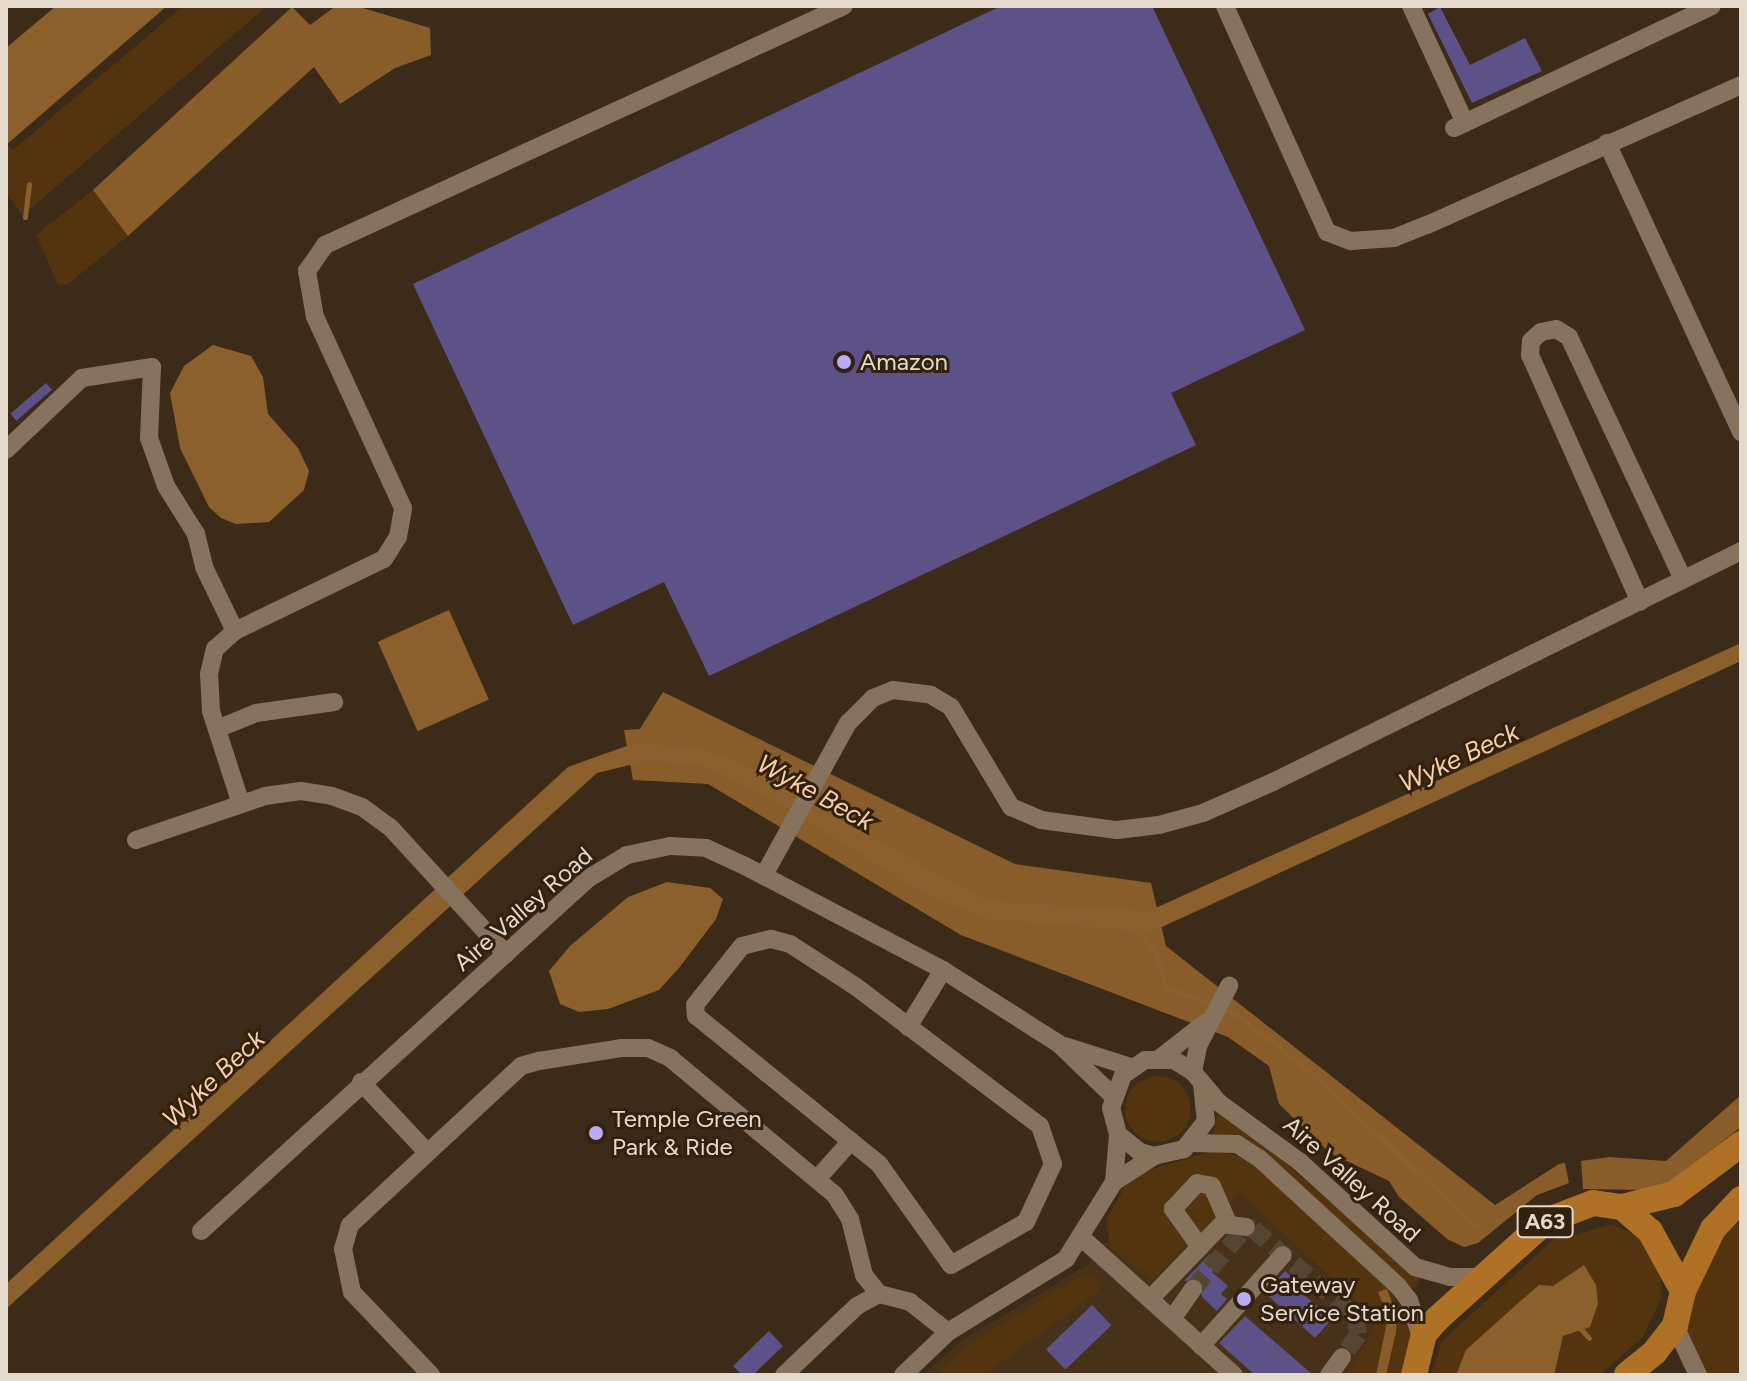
<!DOCTYPE html>
<style>
body{margin:0}
#map{position:relative;width:1747px;height:1381px;overflow:hidden;background:#3c2b18;font-family:Figtree,sans-serif}
div>[style]{position:absolute}
[style*='--x']{left:calc(var(--x)*1px);top:calc(var(--y)*1px);width:calc(var(--w)*1px);rotate:calc(var(--a)*1deg)}
.built>*{inset:0;background:#473118}
.green>*{inset:0;background:#53340e}
.round{border-radius:50%}
.forest>*{inset:0;background:#885d2a}
.water>*{inset:0;background:#8c602d;transform-origin:0 0}
.stream>*{height:5px;margin:-2.5px;padding:0 2.5px;transform-origin:2.5px;border-radius:2.5px;background:#8c602d}
.building>*{inset:0;background:#5c5288;transform-origin:0 0}
.minor-tunnel>*{height:18px;margin-top:-9px;transform-origin:0;background:repeating-linear-gradient(90deg,#554533 0 18px,transparent 0 27px)}
.minor>*{height:18px;margin:-9px;padding:0 9px;transform-origin:9px;border-radius:9px;background:#87725e}
.highway>*{height:26px;margin:-13px;padding:0 13px;transform-origin:13px;border-radius:13px;background:#ae7126}
.dots>*{width:22px;height:22px;translate:-50% -50%;box-sizing:border-box;border:4px solid #32210e;border-radius:50%}
span{translate:-50% -50%;white-space:nowrap;text-align:center;line-height:1.15;-webkit-text-stroke:6px #32210e;paint-order:stroke}
.shield-label span{padding:2px 6px;background:#32210e;border:2px solid;border-radius:6px;-webkit-text-stroke-width:0}
.shield-label{font-size:22px;color:#e4d9cd;font-weight:700}
.poi-label{font-size:24px;color:#e4d9cd}
.left{translate:0 -50%;text-align:left}
.street-label{font-size:24px;color:#e4d9cd}
.water-label{font-size:26px;color:#f7cfa6;font-style:italic}
.frame{position:absolute;inset:0;border:8px solid #e4d9cd;pointer-events:none}
</style>
<div id="map">
<div class="built">
<div style="clip-path:polygon(1239px 1194px,1368px 1311px,1373px 1324px,1370px 1337px,1345px 1375px,923px 1375px,962px 1340px,1086px 1266px,1107px 1241px,1152px 1281px)"></div>
</div>
<div class="green">
<div style="clip-path:polygon(183px 6px,267px 6px,23px 215px,6px 193px,6px 145px,13px 150px)"></div>
<div style="clip-path:polygon(93px 190px,128px 236px,68px 284px,58px 285px,36px 235px)"></div>
<div class="round" style="left:1125px;top:1076px;width:66px;height:66px"></div>
<div style="clip-path:polygon(1218px 1113px,1272px 1152px,1420px 1279px,1417px 1285px,1413px 1289px,1298px 1182px,1236px 1136px,1213px 1134px)"></div>
<div style="clip-path:polygon(1219px 1149px,1248px 1160px,1390px 1289px,1403px 1314px,1410px 1312px,1411px 1334px,1401px 1375px,1345px 1375px,1370px 1337px,1373px 1324px,1368px 1311px,1239px 1194px,1152px 1281px,1110px 1247px,1106px 1220px,1127px 1183px,1143px 1172px)"></div>
<div style="clip-path:polygon(1741px 1201px,1741px 1375px,1698px 1375px,1682px 1310px)"></div>
<div style="clip-path:polygon(1611px 1224px,1637px 1235px,1661px 1270px,1661px 1298px,1643px 1337px,1600px 1375px,1431px 1375px,1442px 1341px,1563px 1231px,1577px 1235px)"></div>
<div style="clip-path:polygon(1094px 1275px,1102px 1284px,1099px 1291px,985px 1375px,942px 1375px,942px 1368px,969px 1344px,1075px 1279px)"></div>
</div>
<div class="forest">
<div style="clip-path:polygon(336px 6px,356px 6px,430px 28px,431px 55px,395px 68px,340px 104px,314px 67px,128px 236px,93px 190px,292px 7px,310px 25px)"></div>
<div style="clip-path:polygon(663px 692px,1015px 864px,1151px 883px,1166px 946px,1495px 1205px,1559px 1164px,1565px 1163px,1569px 1183px,1537px 1195px,1478px 1243px,1464px 1247px,1447px 1239px,1399px 1197px,1389px 1181px,1330px 1153px,1279px 1104px,1269px 1066px,1228px 1037px,961px 935px,708px 784px,633px 780px,624px 730px,640px 729px)"></div>
<div style="clip-path:polygon(1741px 1095px,1741px 1127px,1670px 1182px,1643px 1190px,1583px 1189px,1581px 1161px,1609px 1157px,1666px 1161px)"></div>
<div style="clip-path:polygon(1387px 1289px,1397px 1317px,1396px 1332px,1386px 1375px,1376px 1375px,1388px 1317px,1378px 1292px)"></div>
</div>
<div class="water">
<div style="clip-path:polygon(56px 6px,167px 6px,6px 145px,6px 48px)"></div>
<div style="clip-path:polygon(213px 345px,251px 356px,263px 377px,268px 414px,298px 448px,309px 471px,304px 490px,269px 522px,236px 524px,221px 518px,209px 507px,180px 448px,170px 393px,184px 366px)"></div>
<div style="left:449px;top:610px;width:98px;height:78px;rotate:66deg"></div>
<div style="clip-path:polygon(1741px 643px,1741px 661px,1151px 932px,987px 919px,923px 893px,765px 795px,704px 766px,650px 760px,597px 773px,6px 1309px,6px 1284px,568px 767px,635px 743px,699px 748px,744px 765px,987px 901px,1149px 911px)"></div>
<div style="clip-path:polygon(667px 882px,710px 888px,723px 899px,716px 919px,679px 968px,659px 990px,608px 1009px,579px 1012px,560px 1004px,549px 971px,570px 946px,628px 897px)"></div>
<div style="clip-path:polygon(1584px 1265px,1596px 1285px,1598px 1304px,1590px 1327px,1563px 1336px,1554px 1375px,1456px 1375px,1466px 1350px,1516px 1305px,1539px 1285px,1553px 1286px)"></div>
</div>
<div class="stream">
<div style="--x:25;--y:217;--w:33;--a:-83"></div>
<div style="--x:1135;--y:928;--w:30;--a:48"></div>
<div style="--x:1155;--y:950;--w:37;--a:74"></div>
<div style="--x:1165;--y:986;--w:78;--a:21.9"></div>
<div style="--x:1237;--y:1015;--w:82;--a:37.6"></div>
<div style="--x:1302;--y:1065;--w:236;--a:42.8"></div>
<div style="--x:1576;--y:1324;--w:19;--a:47"></div>
</div>
<div class="building">
<div style="clip-path:polygon(1001px 6px,1152px 6px,1305px 330px,1171px 393px,1196px 445px,709px 676px,664px 582px,573px 625px,413px 284px)"></div>
<div style="clip-path:polygon(1440px 7px,1470px 65px,1525px 38px,1542px 71px,1472px 103px,1428px 14px)"></div>
<div style="left:46px;top:383px;width:9px;height:47px;rotate:49deg"></div>
<div style="clip-path:polygon(1209px 1255px,1219px 1264px,1212px 1272px,1228px 1286px,1221px 1294px,1227px 1299px,1217px 1311px,1202px 1297px,1200px 1280px,1184px 1281px)"></div>
<div style="clip-path:polygon(1285px 1271px,1291px 1276px,1287px 1280px,1332px 1319px,1315px 1338px,1265px 1293px)"></div>
<div style="left:1092px;top:1305px;width:28px;height:64px;rotate:46deg"></div>
<div style="clip-path:polygon(1245px 1316px,1313px 1375px,1255px 1375px,1219px 1343px)"></div>
<div style="clip-path:polygon(769px 1331px,783px 1346px,753px 1375px,742px 1375px,733px 1366px)"></div>
</div>
<div class="minor-tunnel">
<div style="--x:1193;--y:1289;--w:82;--a:-49.5"></div>
<div style="--x:1246;--y:1227;--w:7;--a:16"></div>
<div style="--x:1253;--y:1229;--w:134;--a:40.5"></div>
<div style="--x:1355;--y:1316;--w:19;--a:81"></div>
<div style="--x:1358;--y:1335;--w:27;--a:126"></div>
</div>
<div class="minor">
<div style="--x:1225;--y:6;--w:248;--a:65.7"></div>
<div style="--x:1327;--y:232;--w:26;--a:21"></div>
<div style="--x:1351;--y:241;--w:43;--a:-4"></div>
<div style="--x:1394;--y:238;--w:35;--a:-22"></div>
<div style="--x:1427;--y:225;--w:344;--a:-24"></div>
<div style="--x:1411;--y:6;--w:129;--a:65.2"></div>
<div style="--x:1454;--y:128;--w:285;--a:-25.3"></div>
<div style="--x:1607;--y:143;--w:319;--a:65.1"></div>
<div style="--x:6;--y:450;--w:105;--a:-43.5"></div>
<div style="--x:82;--y:378;--w:71;--a:-8.9"></div>
<div style="--x:152;--y:367;--w:71;--a:92.4"></div>
<div style="--x:149;--y:438;--w:51;--a:70.5"></div>
<div style="--x:166;--y:486;--w:57;--a:58"></div>
<div style="--x:196;--y:534;--w:34;--a:76"></div>
<div style="--x:204;--y:567;--w:71;--a:64.2"></div>
<div style="--x:1640;--y:602;--w:270;--a:-114"></div>
<div style="--x:1530;--y:355;--w:14;--a:-86"></div>
<div style="--x:1531;--y:341;--w:13;--a:-42"></div>
<div style="--x:1541;--y:332;--w:15;--a:-11"></div>
<div style="--x:1556;--y:329;--w:15;--a:32"></div>
<div style="--x:1569;--y:337;--w:268;--a:64.8"></div>
<div style="--x:217;--y:729;--w:42;--a:-22.3"></div>
<div style="--x:256;--y:713;--w:79;--a:-8"></div>
<div style="--x:241;--y:804;--w:98;--a:-107.9"></div>
<div style="--x:211;--y:711;--w:37;--a:-93"></div>
<div style="--x:209;--y:674;--w:26;--a:-77"></div>
<div style="--x:215;--y:649;--w:27;--a:-42"></div>
<div style="--x:235;--y:631;--w:165;--a:-25.8"></div>
<div style="--x:384;--y:559;--w:26;--a:-58"></div>
<div style="--x:398;--y:537;--w:29;--a:-80"></div>
<div style="--x:403;--y:508;--w:210;--a:-114.7"></div>
<div style="--x:315;--y:317;--w:47;--a:-99.9"></div>
<div style="--x:307;--y:271;--w:32;--a:-55"></div>
<div style="--x:325;--y:245;--w:571;--a:-24.73"></div>
<div style="--x:136;--y:840;--w:136;--a:-18.8"></div>
<div style="--x:265;--y:796;--w:36;--a:-8"></div>
<div style="--x:301;--y:791;--w:31;--a:9"></div>
<div style="--x:332;--y:796;--w:32;--a:20"></div>
<div style="--x:362;--y:807;--w:34;--a:36"></div>
<div style="--x:390;--y:827;--w:172;--a:47.6"></div>
<div style="--x:764;--y:875;--w:174;--a:-61.1"></div>
<div style="--x:848;--y:723;--w:35;--a:-45"></div>
<div style="--x:873;--y:698;--w:22;--a:-22"></div>
<div style="--x:893;--y:690;--w:38;--a:7"></div>
<div style="--x:931;--y:695;--w:23;--a:31"></div>
<div style="--x:951;--y:707;--w:117;--a:59"></div>
<div style="--x:1011;--y:807;--w:33;--a:23"></div>
<div style="--x:1041;--y:820;--w:77;--a:7.5"></div>
<div style="--x:1117;--y:830;--w:42;--a:-6.8"></div>
<div style="--x:1159;--y:825;--w:46;--a:-15.3"></div>
<div style="--x:1203;--y:813;--w:77;--a:-23.9"></div>
<div style="--x:1273;--y:782;--w:522;--a:-26.27"></div>
<div style="--x:771;--y:939;--w:20;--a:15"></div>
<div style="--x:790;--y:944;--w:77;--a:32.9"></div>
<div style="--x:855;--y:986;--w:232;--a:37.1"></div>
<div style="--x:1040;--y:1126;--w:40;--a:71.1"></div>
<div style="--x:1053;--y:1164;--w:64;--a:115"></div>
<div style="--x:1026;--y:1222;--w:86;--a:150.2"></div>
<div style="--x:951;--y:1265;--w:124;--a:-125.5"></div>
<div style="--x:879;--y:1164;--w:235;--a:-141"></div>
<div style="--x:696;--y:1016;--w:11;--a:-95"></div>
<div style="--x:695;--y:1005;--w:75;--a:-51.5"></div>
<div style="--x:742;--y:946;--w:30;--a:-14"></div>
<div style="--x:908;--y:1027;--w:67;--a:-58.4"></div>
<div style="--x:1065;--y:1046;--w:69;--a:17.7"></div>
<div style="--x:1160;--y:1058;--w:57;--a:-37.9"></div>
<div style="--x:1193;--y:1072;--w:26;--a:-79"></div>
<div style="--x:1198;--y:1046;--w:68;--a:-62.7"></div>
<div style="--x:361;--y:1082;--w:96;--a:46.7"></div>
<div style="--x:1202;--y:1084;--w:37;--a:84"></div>
<div style="--x:1206;--y:1121;--w:36;--a:128"></div>
<div style="--x:1184;--y:1149;--w:31;--a:167"></div>
<div style="--x:1154;--y:1156;--w:15;--a:-164"></div>
<div style="--x:1140;--y:1152;--w:28;--a:-141"></div>
<div style="--x:1118;--y:1134;--w:27;--a:-105"></div>
<div style="--x:1111;--y:1108;--w:35;--a:-70"></div>
<div style="--x:1123;--y:1075;--w:27;--a:-34"></div>
<div style="--x:1145;--y:1060;--w:29;--a:0"></div>
<div style="--x:1174;--y:1060;--w:22;--a:32"></div>
<div style="--x:1193;--y:1072;--w:39;--a:50"></div>
<div style="--x:1218;--y:1102;--w:102;--a:36.2"></div>
<div style="--x:1300;--y:1162;--w:156;--a:42.4"></div>
<div style="--x:1415;--y:1267;--w:36;--a:16"></div>
<div style="--x:1450;--y:1277;--w:35;--a:0"></div>
<div style="--x:1193;--y:1143;--w:44;--a:1.3"></div>
<div style="--x:1237;--y:1144;--w:27;--a:33"></div>
<div style="--x:1260;--y:1159;--w:188;--a:42.6"></div>
<div style="--x:1398;--y:1286;--w:18;--a:52"></div>
<div style="--x:1409;--y:1300;--w:42;--a:72"></div>
<div style="--x:817;--y:1179;--w:51;--a:-48.2"></div>
<div style="--x:1114;--y:1182;--w:48;--a:-85.2"></div>
<div style="--x:201;--y:1231;--w:525;--a:-42.3"></div>
<div style="--x:589;--y:878;--w:44;--a:-31.2"></div>
<div style="--x:627;--y:855;--w:44;--a:-11.8"></div>
<div style="--x:670;--y:846;--w:36;--a:3"></div>
<div style="--x:706;--y:848;--w:43;--a:24.8"></div>
<div style="--x:745;--y:866;--w:224;--a:27.7"></div>
<div style="--x:943;--y:970;--w:138;--a:32.5"></div>
<div style="--x:1059;--y:1044;--w:74;--a:43.9"></div>
<div style="--x:1083;--y:1239;--w:203;--a:42"></div>
<div style="--x:1200;--y:1247;--w:47;--a:-125.4"></div>
<div style="--x:1173;--y:1209;--w:35;--a:-47"></div>
<div style="--x:1197;--y:1183;--w:15;--a:11"></div>
<div style="--x:1212;--y:1186;--w:40;--a:66.6"></div>
<div style="--x:1150;--y:1299;--w:104;--a:-46.2"></div>
<div style="--x:1222;--y:1224;--w:24;--a:7"></div>
<div style="--x:1172;--y:1319;--w:37;--a:-55"></div>
<div style="--x:1675;--y:1326;--w:54;--a:64.9"></div>
<div style="--x:1201;--y:1346;--w:122;--a:-48"></div>
<div style="--x:431;--y:1375;--w:115;--a:-133.6"></div>
<div style="--x:352;--y:1292;--w:44;--a:-101.8"></div>
<div style="--x:343;--y:1249;--w:25;--a:-74"></div>
<div style="--x:350;--y:1225;--w:233;--a:-42.9"></div>
<div style="--x:521;--y:1066;--w:19;--a:-16"></div>
<div style="--x:539;--y:1061;--w:83;--a:-9"></div>
<div style="--x:621;--y:1048;--w:27;--a:0"></div>
<div style="--x:648;--y:1048;--w:24;--a:24"></div>
<div style="--x:670;--y:1058;--w:214;--a:39.7"></div>
<div style="--x:835;--y:1195;--w:28;--a:58"></div>
<div style="--x:850;--y:1219;--w:58;--a:76"></div>
<div style="--x:864;--y:1275;--w:24;--a:52"></div>
<div style="--x:784;--y:1375;--w:100;--a:-43.4"></div>
<div style="--x:857;--y:1306;--w:25;--a:-29"></div>
<div style="--x:879;--y:1294;--w:32;--a:14"></div>
<div style="--x:910;--y:1302;--w:48;--a:38.3"></div>
<div style="--x:903;--y:1375;--w:62;--a:-43.7"></div>
<div style="--x:948;--y:1332;--w:139;--a:-31.7"></div>
<div style="--x:1066;--y:1259;--w:91;--a:-58.1"></div>
<div style="--x:1114;--y:1182;--w:48;--a:-33"></div>
<div style="--x:1329;--y:1375;--w:22;--a:-54"></div>
</div>
<div class="highway">
<div style="--x:1622;--y:1207;--w:54;--a:-14"></div>
<div style="--x:1674;--y:1194;--w:84;--a:-36.7"></div>
<div style="--x:1683;--y:1291;--w:69;--a:-64.2"></div>
<div style="--x:1713;--y:1229;--w:41;--a:-47"></div>
<div style="--x:1414;--y:1375;--w:42;--a:-76.3"></div>
<div style="--x:1424;--y:1334;--w:20;--a:-49"></div>
<div style="--x:1437;--y:1319;--w:147;--a:-42"></div>
<div style="--x:1546;--y:1221;--w:50;--a:-21"></div>
<div style="--x:1593;--y:1203;--w:29;--a:8"></div>
<div style="--x:1622;--y:1207;--w:37;--a:41"></div>
<div style="--x:1650;--y:1231;--w:68;--a:61.2"></div>
<div style="--x:1683;--y:1291;--w:36;--a:103"></div>
<div style="--x:1675;--y:1326;--w:33;--a:128"></div>
<div style="--x:1655;--y:1352;--w:36;--a:141"></div>
</div>
<div class="dots">
<div style="left:844px;top:362px;background:#b8abf7"></div>
<div style="left:596px;top:1133px;background:#b8abf7"></div>
<div style="left:1244px;top:1299px;background:#b8abf7"></div>
</div>
<div class="shield-label">
<span style="left:1545px;top:1222px">A63</span>
</div>
<div class="poi-label">
<span class="left" style="left:860px;top:362px">Amazon</span>
<span class="left" style="left:612px;top:1133px">Temple Green<br>Park &amp; Ride</span>
<span class="left" style="left:1260px;top:1299px">Gateway<br>Service Station</span>
</div>
<div class="street-label">
<span style="left:523px;top:909px;rotate:-41deg">Aire Valley Road</span>
<span style="left:1352px;top:1179px;rotate:42deg">Aire Valley Road</span>
</div>
<div class="water-label">
<span style="left:1459px;top:758px;rotate:-25deg">Wyke Beck</span>
<span style="left:815px;top:793px;rotate:29deg">Wyke Beck</span>
<span style="left:214px;top:1079px;rotate:-43deg">Wyke Beck</span>
</div>
<div class="frame"></div>
</div>
